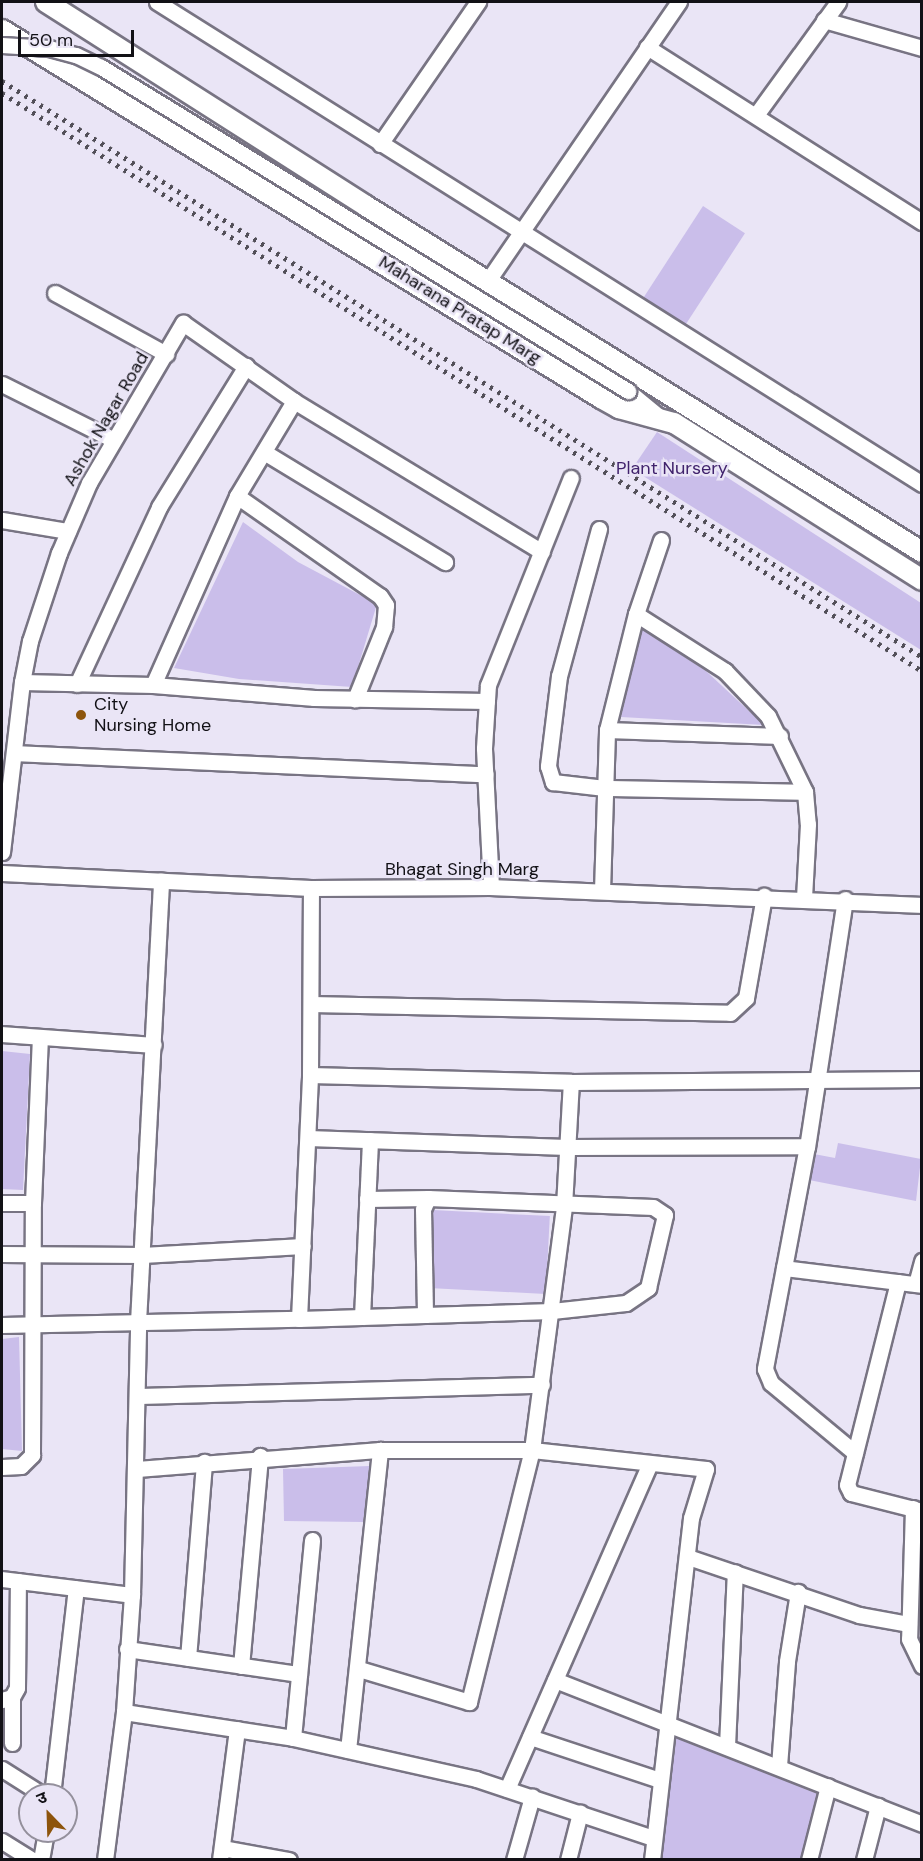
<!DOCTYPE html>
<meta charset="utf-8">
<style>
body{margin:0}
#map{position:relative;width:923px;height:1861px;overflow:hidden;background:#eae5f6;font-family:"DM Sans","Noto Sans Devanagari",sans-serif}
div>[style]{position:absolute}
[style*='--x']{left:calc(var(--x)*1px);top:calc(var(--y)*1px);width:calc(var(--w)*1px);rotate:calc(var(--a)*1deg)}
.green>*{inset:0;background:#cabeea;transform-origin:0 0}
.roads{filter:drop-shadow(2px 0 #787483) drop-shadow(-2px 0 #787483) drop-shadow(0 2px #787483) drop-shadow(0 -2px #787483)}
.minor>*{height:15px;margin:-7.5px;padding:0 7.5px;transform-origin:7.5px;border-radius:7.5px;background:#fff}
.major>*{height:20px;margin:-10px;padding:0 10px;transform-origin:10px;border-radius:10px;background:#fff}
.rail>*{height:4.5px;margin-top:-2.25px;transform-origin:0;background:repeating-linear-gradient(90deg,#524f58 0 3px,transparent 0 9px)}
.bridges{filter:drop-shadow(2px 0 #787483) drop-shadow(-2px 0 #787483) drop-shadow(0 2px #787483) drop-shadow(0 -2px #787483)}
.minor-bridge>*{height:15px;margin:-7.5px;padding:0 7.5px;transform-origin:7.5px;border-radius:7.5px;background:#fff}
.dots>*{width:16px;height:16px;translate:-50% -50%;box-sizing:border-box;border:3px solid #eae5f6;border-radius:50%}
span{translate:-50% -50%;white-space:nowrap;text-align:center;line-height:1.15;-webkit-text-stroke:5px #eae5f6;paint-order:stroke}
.street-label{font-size:18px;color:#121116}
.park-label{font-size:18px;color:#40226c}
.poi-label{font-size:18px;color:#121116}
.left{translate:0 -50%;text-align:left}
.frame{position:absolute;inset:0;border:3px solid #121116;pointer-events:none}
.north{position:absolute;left:18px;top:1783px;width:60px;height:60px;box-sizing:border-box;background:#eae5f6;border:2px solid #94909c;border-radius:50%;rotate:337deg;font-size:16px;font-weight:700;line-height:24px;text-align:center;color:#121116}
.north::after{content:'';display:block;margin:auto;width:21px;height:27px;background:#8d540c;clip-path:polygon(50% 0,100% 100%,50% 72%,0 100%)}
.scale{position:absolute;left:18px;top:30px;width:116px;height:27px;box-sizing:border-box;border:3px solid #121116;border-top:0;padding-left:8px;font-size:18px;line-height:21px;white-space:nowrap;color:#121116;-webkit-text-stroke:4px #eae5f6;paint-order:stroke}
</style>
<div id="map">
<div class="green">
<div style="left:703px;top:206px;width:50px;height:110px;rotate:33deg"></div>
<div style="clip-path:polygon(657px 432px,921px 603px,921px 650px,632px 469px)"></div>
<div style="clip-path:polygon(243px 522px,298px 562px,377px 604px,352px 687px,239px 679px,174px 668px)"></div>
<div style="clip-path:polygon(642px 629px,706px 671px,764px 725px,621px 717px)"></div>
<div style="clip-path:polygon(2px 1051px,30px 1054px,23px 1190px,2px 1189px)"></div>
<div style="clip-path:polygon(838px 1143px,921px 1159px,916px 1201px,809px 1180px,814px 1154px,835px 1158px)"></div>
<div style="left:433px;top:1210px;width:117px;height:78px;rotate:3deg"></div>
<div style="clip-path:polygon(19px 1337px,22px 1451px,2px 1449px,2px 1339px)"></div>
<div style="clip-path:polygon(370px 1466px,363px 1522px,284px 1521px,283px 1469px)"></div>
<div style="clip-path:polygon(674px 1731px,827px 1796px,813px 1859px,661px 1860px,659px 1838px)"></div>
</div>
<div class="roads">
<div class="minor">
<div style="--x:157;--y:2;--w:904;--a:32.21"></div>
<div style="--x:824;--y:20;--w:102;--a:15.9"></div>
<div style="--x:647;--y:47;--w:326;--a:32.5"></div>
<div style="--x:756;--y:115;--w:140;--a:-54"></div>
<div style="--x:380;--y:144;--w:173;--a:-55.4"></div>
<div style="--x:487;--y:282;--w:340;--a:-55.6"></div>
<div style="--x:55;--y:293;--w:127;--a:28.8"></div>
<div style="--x:2;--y:384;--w:123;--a:26.6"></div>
<div style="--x:628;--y:391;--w:44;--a:39.5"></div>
<div style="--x:264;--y:452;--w:212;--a:31.3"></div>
<div style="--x:237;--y:496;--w:174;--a:35"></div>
<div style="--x:380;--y:596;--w:11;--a:56"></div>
<div style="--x:386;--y:605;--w:22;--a:95"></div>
<div style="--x:384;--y:627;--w:78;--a:111.9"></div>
<div style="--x:2;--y:520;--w:67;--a:9.5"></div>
<div style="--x:599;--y:529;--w:152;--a:105.2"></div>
<div style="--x:559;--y:676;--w:91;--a:97"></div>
<div style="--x:548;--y:766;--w:17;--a:73"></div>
<div style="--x:553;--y:782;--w:52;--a:6.6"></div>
<div style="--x:605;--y:788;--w:200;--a:1.1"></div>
<div style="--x:636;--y:614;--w:106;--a:32.6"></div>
<div style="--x:725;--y:671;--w:62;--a:46.3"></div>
<div style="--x:768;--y:716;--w:85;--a:64"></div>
<div style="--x:805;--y:792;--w:32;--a:85"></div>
<div style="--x:808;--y:824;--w:74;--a:93.1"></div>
<div style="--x:22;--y:682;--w:131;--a:1.3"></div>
<div style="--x:153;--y:685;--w:162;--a:4.6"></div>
<div style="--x:314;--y:698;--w:173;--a:1"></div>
<div style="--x:77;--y:684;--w:195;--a:-65.1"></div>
<div style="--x:159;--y:507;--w:166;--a:-58.3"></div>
<div style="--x:153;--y:685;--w:207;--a:-66"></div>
<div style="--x:237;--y:496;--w:111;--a:-59"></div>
<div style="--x:607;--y:730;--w:173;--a:2"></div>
<div style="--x:15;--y:753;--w:471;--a:2.6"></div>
<div style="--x:2;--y:852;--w:171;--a:-83.3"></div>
<div style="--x:22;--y:682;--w:42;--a:-79"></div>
<div style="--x:30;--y:641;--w:93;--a:-71.8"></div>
<div style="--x:59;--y:553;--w:76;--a:-66.8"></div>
<div style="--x:89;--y:483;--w:186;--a:-59.6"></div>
<div style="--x:183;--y:323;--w:136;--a:35.1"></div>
<div style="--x:294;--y:401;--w:290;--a:31.3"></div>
<div style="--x:2;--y:873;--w:309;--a:2.8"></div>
<div style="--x:311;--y:888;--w:180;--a:-0.3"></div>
<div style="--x:491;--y:887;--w:431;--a:2.4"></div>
<div style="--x:491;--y:887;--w:139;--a:-92.9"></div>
<div style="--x:484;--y:748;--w:63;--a:-86.4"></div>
<div style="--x:488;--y:685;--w:223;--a:-68.2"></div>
<div style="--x:602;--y:891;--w:161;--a:-88.2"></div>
<div style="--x:607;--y:730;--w:120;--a:-76"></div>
<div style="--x:636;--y:614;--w:78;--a:-71.3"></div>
<div style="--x:845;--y:899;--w:250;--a:98.7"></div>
<div style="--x:807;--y:1146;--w:227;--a:100.7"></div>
<div style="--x:765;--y:1369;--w:15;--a:67"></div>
<div style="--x:771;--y:1383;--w:109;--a:39.8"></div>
<div style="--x:311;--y:1004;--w:419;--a:1.2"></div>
<div style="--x:730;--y:1013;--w:22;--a:-43"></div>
<div style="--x:746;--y:998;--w:104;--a:-80"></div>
<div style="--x:2;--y:1034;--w:152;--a:4.1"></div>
<div style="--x:310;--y:1075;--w:261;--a:1.5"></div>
<div style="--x:571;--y:1082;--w:351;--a:-0.5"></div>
<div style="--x:308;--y:1138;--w:259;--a:2"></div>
<div style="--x:567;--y:1147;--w:240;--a:-0.2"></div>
<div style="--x:367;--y:1199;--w:61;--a:-0.9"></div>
<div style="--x:2;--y:1203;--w:31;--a:0"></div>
<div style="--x:2;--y:1254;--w:140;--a:0.4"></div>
<div style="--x:142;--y:1255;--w:161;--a:-3.2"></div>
<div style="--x:784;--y:1268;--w:139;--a:7"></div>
<div style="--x:898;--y:1282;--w:209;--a:104.1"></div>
<div style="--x:847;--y:1485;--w:9;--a:63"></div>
<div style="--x:851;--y:1493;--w:73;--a:14.2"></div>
<div style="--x:916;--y:1284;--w:24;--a:-75"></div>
<div style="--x:362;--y:1317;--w:177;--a:-87.4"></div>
<div style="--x:299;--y:1319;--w:244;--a:-87.4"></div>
<div style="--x:310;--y:1075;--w:187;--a:-89.7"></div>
<div style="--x:2;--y:1325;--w:297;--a:-1.2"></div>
<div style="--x:299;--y:1319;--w:126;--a:-1.8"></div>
<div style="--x:425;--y:1315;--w:127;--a:-1.8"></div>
<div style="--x:552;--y:1311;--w:74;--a:-6.2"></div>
<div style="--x:626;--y:1303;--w:27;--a:-34"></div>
<div style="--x:648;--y:1288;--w:75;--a:-76.9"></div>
<div style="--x:665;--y:1215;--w:14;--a:-146"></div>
<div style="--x:653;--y:1207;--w:225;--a:-177.7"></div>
<div style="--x:428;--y:1198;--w:12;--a:114"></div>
<div style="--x:423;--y:1209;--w:106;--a:88.9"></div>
<div style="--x:138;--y:1396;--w:404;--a:-1.6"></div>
<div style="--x:2;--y:1467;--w:19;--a:-3"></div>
<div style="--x:21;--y:1466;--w:16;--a:-45"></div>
<div style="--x:32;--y:1455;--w:252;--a:-89.8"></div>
<div style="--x:33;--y:1203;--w:165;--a:-87.6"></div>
<div style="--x:137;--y:1469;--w:244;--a:-4.5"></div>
<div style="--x:380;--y:1450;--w:152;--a:0"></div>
<div style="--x:532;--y:1450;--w:175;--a:6.2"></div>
<div style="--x:706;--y:1469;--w:51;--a:107"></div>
<div style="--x:691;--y:1518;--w:344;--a:96.5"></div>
<div style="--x:913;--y:1508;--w:131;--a:91.7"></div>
<div style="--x:909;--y:1639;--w:30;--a:64"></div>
<div style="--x:688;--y:1557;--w:181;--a:18.7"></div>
<div style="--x:859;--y:1615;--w:51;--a:10.2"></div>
<div style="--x:2;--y:1579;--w:131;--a:7"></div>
<div style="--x:127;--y:1649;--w:174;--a:8.3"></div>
<div style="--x:188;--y:1658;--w:197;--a:-85.3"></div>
<div style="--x:241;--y:1666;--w:211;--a:-84.8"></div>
<div style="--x:359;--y:1669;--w:115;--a:16.7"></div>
<div style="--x:469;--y:1702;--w:260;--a:-76"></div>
<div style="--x:532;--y:1450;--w:246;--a:-82.5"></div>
<div style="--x:564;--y:1206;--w:124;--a:-86.8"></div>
<div style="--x:555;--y:1680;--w:394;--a:21.4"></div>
<div style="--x:12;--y:1697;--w:46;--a:90"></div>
<div style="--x:2;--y:1700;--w:10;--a:-17"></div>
<div style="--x:12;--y:1697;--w:10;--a:-61"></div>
<div style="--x:17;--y:1688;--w:107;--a:-89.5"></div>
<div style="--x:124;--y:1712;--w:171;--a:8.7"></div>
<div style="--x:293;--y:1738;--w:188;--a:12.6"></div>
<div style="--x:476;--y:1779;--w:187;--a:18.4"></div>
<div style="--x:530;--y:1737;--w:137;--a:18.3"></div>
<div style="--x:293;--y:1738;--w:199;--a:-84.5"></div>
<div style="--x:727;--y:1746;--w:174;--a:-87.4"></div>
<div style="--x:348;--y:1750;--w:302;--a:-83.9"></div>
<div style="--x:779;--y:1766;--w:105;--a:-85.6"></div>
<div style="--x:787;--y:1661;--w:70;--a:-80.9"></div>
<div style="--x:2;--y:1769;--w:49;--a:32.4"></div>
<div style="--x:507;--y:1789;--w:355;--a:-66.3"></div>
<div style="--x:52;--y:1795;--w:208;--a:-83.4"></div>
<div style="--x:2;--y:1841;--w:36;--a:32"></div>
<div style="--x:222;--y:1848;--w:68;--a:10.2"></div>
<div style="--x:41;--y:1860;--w:29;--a:-80"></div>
<div style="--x:105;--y:1860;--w:149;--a:-82.7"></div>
<div style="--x:124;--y:1712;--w:117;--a:-86.1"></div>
<div style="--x:132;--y:1595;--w:273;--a:-88.7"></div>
<div style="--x:138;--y:1322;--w:442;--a:-87"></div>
<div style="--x:220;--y:1860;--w:132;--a:-82.6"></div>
<div style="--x:514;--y:1860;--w:66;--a:-74.1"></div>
<div style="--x:568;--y:1860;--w:49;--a:-75.7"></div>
<div style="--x:809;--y:1860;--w:76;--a:-75.6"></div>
<div style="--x:864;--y:1860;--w:56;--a:-75.5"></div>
</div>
<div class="major">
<div style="--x:46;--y:2;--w:379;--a:32.5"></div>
<div style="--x:366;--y:206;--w:655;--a:31.89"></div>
<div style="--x:2;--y:30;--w:703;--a:31.56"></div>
<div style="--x:601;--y:398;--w:21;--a:29"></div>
<div style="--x:619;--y:408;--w:57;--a:15.3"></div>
<div style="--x:674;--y:423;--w:294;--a:32.3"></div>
</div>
</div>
<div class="rail">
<div style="--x:2;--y:81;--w:1085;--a:32.05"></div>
<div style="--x:2;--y:93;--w:1087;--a:32.14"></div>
</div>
<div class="bridges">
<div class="minor-bridge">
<div style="--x:2;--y:45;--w:47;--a:3.7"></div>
<div style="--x:49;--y:48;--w:28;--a:15"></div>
<div style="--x:76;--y:55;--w:28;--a:26"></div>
<div style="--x:101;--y:67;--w:619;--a:31.58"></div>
</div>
</div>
<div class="dots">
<div style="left:81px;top:715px;background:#8d540c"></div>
</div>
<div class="street-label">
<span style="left:460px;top:310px;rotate:32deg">Maharana Pratap Marg</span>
<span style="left:106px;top:419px;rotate:-60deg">Ashok Nagar Road</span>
<span style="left:462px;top:869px">Bhagat Singh Marg</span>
</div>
<div class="park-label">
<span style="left:672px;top:468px">Plant Nursery</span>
</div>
<div class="poi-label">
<span class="left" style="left:94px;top:715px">City<br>Nursing Home</span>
</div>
<div class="frame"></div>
<div class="north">उ</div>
<div class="scale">50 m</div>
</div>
